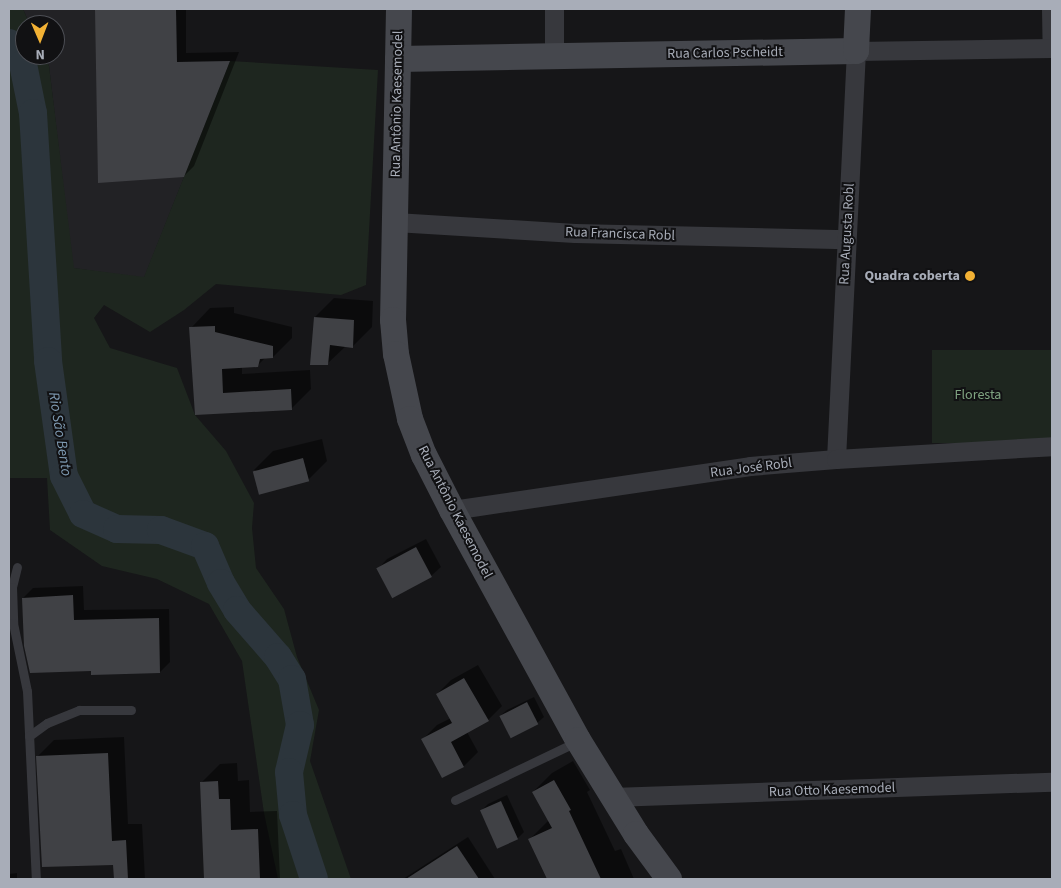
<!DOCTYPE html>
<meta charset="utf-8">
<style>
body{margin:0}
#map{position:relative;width:1061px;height:888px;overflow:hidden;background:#161618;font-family:"Source Sans 3",sans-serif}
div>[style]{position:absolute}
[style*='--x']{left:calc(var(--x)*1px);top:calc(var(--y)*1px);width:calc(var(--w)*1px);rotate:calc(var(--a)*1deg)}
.built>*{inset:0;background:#222225}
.green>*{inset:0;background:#1e261f;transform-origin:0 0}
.shadow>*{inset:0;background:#0007}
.river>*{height:28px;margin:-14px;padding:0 14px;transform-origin:14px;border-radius:14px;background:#2c353c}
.building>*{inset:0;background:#404145;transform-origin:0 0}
.service>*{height:9px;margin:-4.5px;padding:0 4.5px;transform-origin:4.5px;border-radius:4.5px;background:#37383d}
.minor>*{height:19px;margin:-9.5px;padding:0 9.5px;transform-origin:9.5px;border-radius:9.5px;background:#37383d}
.secondary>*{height:26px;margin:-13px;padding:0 13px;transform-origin:13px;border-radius:13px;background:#45474d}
.dots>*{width:14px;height:14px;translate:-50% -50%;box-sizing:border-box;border:2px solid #111113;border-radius:50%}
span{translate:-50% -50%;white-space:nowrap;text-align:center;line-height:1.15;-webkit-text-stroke:4px #111113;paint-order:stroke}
.street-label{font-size:14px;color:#a8adb8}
.poi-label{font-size:14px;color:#a8adb8;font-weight:700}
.right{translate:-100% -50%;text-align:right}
.park-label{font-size:14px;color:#7fa381}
.water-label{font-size:15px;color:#7f9bb3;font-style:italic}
.frame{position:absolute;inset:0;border:10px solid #a8adb8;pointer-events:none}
.north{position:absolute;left:15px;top:15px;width:50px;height:50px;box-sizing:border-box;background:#111113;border:1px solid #4d4f55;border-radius:50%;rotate:179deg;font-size:14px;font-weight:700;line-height:20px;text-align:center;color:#a8adb8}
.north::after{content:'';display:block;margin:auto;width:18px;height:22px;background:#f2b134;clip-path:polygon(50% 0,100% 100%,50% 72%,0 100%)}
</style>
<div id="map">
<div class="built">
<div style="clip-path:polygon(23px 9px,176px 9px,177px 62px,230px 61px,144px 278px,73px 268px,49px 66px,44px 55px,55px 55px,55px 25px,30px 25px)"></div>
</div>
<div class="green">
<div style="clip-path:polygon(9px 9px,23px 9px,30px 25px,25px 25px,25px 55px,44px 55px,49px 66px,74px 268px,144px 277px,230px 61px,378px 70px,366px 285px,341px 295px,216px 284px,184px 310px,150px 332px,104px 305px,94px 318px,110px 348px,177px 368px,195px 415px,226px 451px,254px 503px,252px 528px,256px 568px,284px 609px,297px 657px,319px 710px,310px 761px,351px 879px,278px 879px,264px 813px,242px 661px,209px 604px,157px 579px,102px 566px,50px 530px,47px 478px,9px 478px)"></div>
<div style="left:932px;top:350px;width:120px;height:93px"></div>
</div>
<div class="shadow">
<div style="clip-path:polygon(97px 9px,186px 9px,186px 53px,239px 52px,194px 166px,184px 176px,99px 182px)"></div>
<div style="clip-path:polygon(334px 298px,373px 301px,372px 327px,353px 346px,346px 346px,327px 364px,315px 317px)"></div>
<div style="clip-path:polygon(234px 307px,234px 313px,292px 327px,292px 338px,273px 357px,266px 357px,257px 366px,242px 367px,242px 374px,310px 370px,311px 389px,292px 408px,196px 414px,191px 328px,210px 308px)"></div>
<div style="clip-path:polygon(322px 439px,327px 461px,308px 480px,254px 470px,273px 451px)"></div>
<div style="clip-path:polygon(426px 539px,441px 567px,431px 576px,378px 569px,387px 559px)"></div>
<div style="clip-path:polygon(83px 586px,84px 610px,169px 609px,170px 662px,160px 672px,93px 670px,23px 598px,33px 588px)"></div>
<div style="clip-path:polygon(478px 665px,502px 706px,488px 720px,467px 732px,478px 752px,464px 766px,443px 777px,423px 739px,437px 725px,451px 718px,437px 694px,451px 680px)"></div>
<div style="clip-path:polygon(534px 697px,544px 717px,537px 723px,500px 716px,507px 710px)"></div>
<div style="clip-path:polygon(124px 737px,128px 824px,142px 824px,145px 879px,115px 879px,114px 863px,38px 756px,54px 740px)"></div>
<div style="clip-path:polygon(573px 761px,590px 790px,587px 792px,615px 851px,621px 849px,634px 879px,548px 879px,529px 840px,549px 820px,533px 792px,552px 773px)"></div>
<div style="clip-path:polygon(237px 763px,238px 781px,249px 780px,250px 812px,277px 811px,280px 879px,205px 879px,201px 783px,220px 764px)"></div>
<div style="clip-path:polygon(507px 795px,524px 832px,518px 838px,498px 847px,481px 811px,488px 804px)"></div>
<div style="clip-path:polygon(468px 837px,495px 879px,403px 879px)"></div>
<div style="clip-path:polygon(17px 873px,17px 879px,9px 879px,9px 874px)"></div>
</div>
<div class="river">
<div style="--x:9;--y:43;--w:25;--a:56"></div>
<div style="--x:23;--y:64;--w:50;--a:78.5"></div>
<div style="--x:33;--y:113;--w:248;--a:86.5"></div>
<div style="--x:48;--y:361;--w:116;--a:82.1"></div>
<div style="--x:64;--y:476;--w:42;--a:63.4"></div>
<div style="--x:83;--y:514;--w:37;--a:24"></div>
<div style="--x:117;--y:529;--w:44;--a:1.3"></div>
<div style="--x:161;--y:530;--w:47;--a:20"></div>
<div style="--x:205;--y:546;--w:40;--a:66.6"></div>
<div style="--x:221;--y:583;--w:31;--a:59"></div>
<div style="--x:237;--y:610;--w:62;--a:48.9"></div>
<div style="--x:278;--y:657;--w:26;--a:58"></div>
<div style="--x:292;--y:679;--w:47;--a:80.1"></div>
<div style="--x:300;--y:725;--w:48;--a:103.2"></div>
<div style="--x:289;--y:772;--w:43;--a:84.7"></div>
<div style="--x:293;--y:815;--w:67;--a:71.8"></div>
</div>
<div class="building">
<div style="clip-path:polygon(95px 9px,176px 9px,177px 62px,230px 61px,184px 177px,98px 183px)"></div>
<div style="clip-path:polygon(314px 317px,354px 320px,353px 348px,330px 345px,328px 365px,310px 365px)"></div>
<div style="clip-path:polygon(215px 326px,215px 332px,273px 346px,273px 358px,260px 359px,258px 367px,222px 369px,223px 393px,291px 389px,292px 410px,195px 415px,189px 327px)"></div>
<div style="left:303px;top:458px;width:24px;height:52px;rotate:75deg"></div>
<div style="left:416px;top:547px;width:34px;height:45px;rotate:62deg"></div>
<div style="clip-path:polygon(73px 595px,74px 620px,159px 618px,160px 673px,91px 675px,91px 671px,30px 673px,24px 646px,22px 598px)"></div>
<div style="clip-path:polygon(464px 678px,489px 721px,451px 742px,464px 767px,442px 778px,421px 739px,452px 723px,436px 694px)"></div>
<div style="left:527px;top:702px;width:25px;height:31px;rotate:63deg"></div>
<div style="clip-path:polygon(108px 753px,112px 841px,126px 840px,128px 879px,114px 879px,113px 865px,42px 867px,36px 756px)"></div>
<div style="clip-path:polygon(554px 780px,571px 810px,569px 811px,601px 879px,547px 879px,528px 839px,552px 828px,532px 792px)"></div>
<div style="clip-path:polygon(218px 781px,219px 799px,230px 799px,231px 830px,258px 829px,260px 879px,204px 879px,200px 782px)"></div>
<div style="left:501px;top:801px;width:42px;height:23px;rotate:66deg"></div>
<div style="clip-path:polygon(457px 846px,479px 879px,406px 879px)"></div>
</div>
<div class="service">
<div style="--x:17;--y:567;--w:21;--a:104"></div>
<div style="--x:12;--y:587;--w:36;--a:88"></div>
<div style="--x:13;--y:623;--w:69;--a:78.4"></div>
<div style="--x:27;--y:691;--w:188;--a:87.3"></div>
<div style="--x:29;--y:736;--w:22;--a:-36"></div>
<div style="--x:47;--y:723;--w:35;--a:-22"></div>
<div style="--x:79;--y:710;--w:52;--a:0"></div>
<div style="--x:455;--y:800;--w:134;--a:-25.6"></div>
</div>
<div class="minor">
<div style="--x:554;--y:9;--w:46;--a:90"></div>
<div style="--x:1051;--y:9;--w:39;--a:89"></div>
<div style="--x:395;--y:222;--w:180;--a:3.5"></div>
<div style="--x:575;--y:233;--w:271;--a:1.3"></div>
<div style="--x:836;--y:459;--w:408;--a:-87.2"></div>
<div style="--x:856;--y:51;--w:196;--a:-0.9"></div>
<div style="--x:452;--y:510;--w:301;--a:-8.4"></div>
<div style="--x:750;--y:466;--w:86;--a:-4.7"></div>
<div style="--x:836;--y:459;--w:216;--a:-3.4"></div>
<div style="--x:612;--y:797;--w:440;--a:-2"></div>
</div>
<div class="secondary">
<div style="--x:399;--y:9;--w:311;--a:91.1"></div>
<div style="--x:393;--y:320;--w:34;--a:85"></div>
<div style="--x:396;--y:354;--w:66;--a:77.8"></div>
<div style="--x:410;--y:419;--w:39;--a:69"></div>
<div style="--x:424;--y:455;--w:62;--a:63"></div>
<div style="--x:452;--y:510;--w:262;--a:61.3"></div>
<div style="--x:578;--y:740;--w:110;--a:58.3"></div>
<div style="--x:636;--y:834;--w:56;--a:53.7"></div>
<div style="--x:398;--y:59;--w:458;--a:-1"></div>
<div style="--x:856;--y:51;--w:42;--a:-87.3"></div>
</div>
<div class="dots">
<div style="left:970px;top:276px;background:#f2b134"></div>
</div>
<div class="street-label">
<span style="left:725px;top:53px;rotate:-1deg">Rua Carlos Pscheidt</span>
<span style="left:397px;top:104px;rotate:-89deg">Rua Antônio Kaesemodel</span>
<span style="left:620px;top:234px;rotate:2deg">Rua Francisca Robl</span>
<span style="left:847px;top:234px;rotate:-87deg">Rua Augusta Robl</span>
<span style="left:751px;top:468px;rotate:-7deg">Rua José Robl</span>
<span style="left:455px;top:512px;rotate:63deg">Rua Antônio Kaesemodel</span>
<span style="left:832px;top:790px;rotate:-2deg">Rua Otto Kaesemodel</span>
</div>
<div class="poi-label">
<span class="right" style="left:960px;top:276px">Quadra coberta</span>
</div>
<div class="park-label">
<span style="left:978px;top:395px">Floresta</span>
</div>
<div class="water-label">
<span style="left:60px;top:434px;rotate:81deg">Rio São Bento</span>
</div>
<div class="frame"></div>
<div class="north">N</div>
</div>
